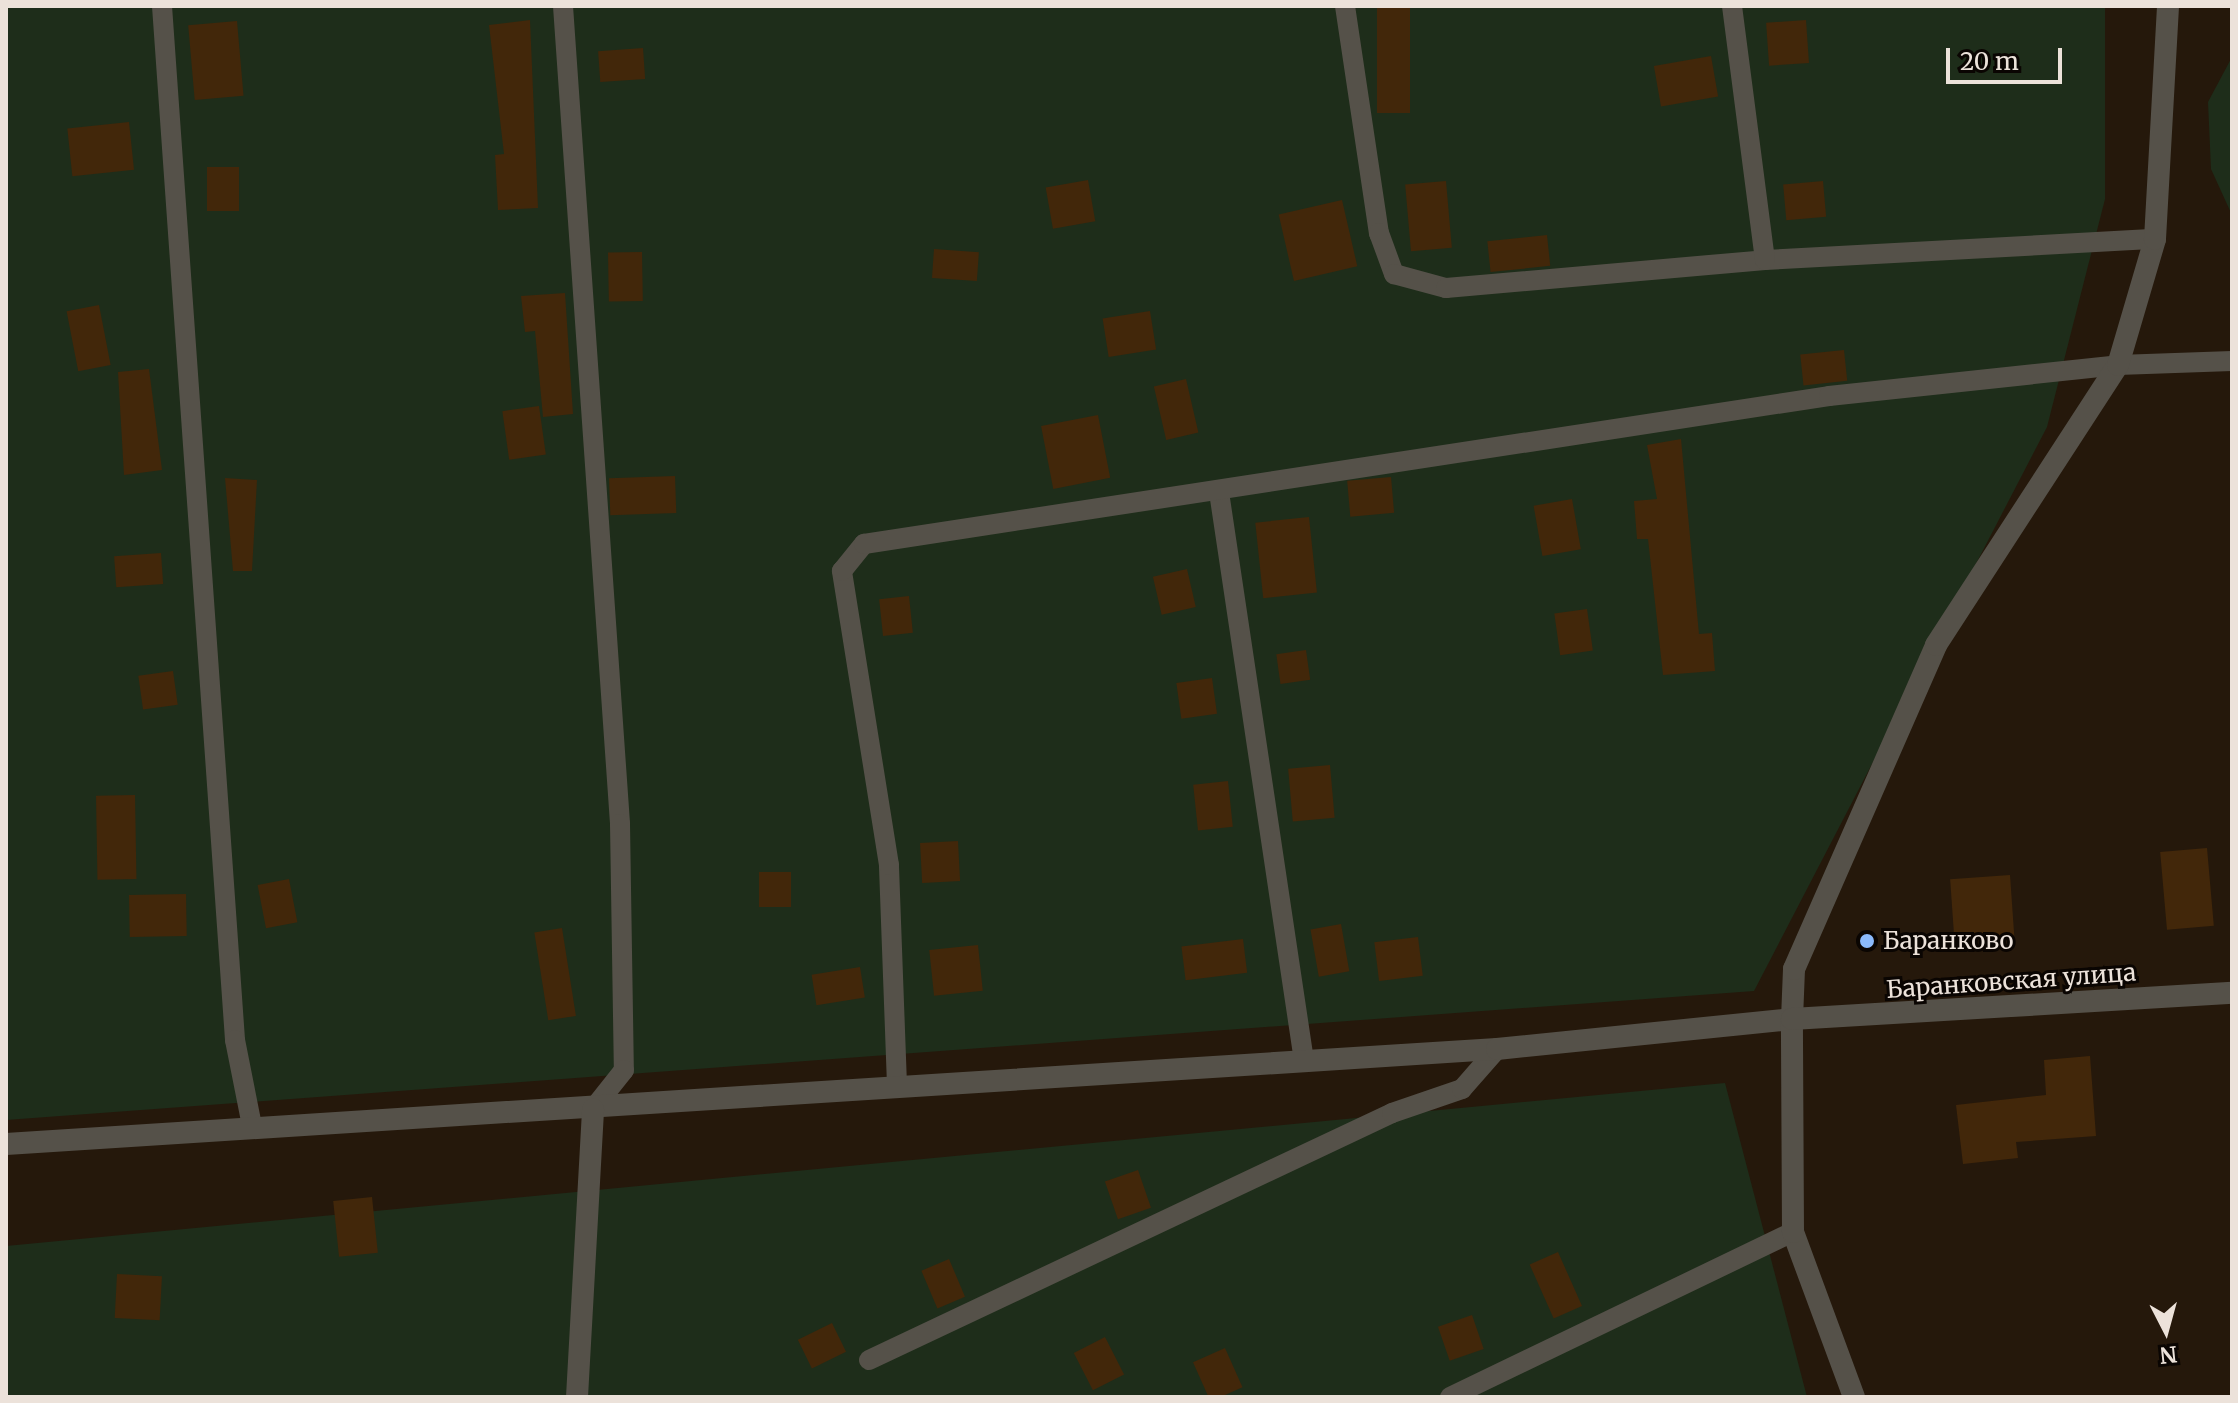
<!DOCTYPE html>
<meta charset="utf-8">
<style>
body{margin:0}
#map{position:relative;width:2238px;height:1403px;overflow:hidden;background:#25180b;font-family:Merriweather,serif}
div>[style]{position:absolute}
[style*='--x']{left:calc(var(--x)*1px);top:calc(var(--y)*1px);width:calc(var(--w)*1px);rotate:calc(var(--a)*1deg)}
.green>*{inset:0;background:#1e2d1a}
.building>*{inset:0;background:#42270a;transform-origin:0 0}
.service>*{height:20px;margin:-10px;padding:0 10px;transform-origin:10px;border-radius:10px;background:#555149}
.minor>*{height:22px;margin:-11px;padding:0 11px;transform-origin:11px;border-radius:11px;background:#555149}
.dots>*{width:22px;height:22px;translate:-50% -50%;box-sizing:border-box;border:4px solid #0a0502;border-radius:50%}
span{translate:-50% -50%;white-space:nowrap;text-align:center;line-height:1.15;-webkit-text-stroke:6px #0a0502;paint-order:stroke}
.poi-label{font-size:24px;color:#ece2da}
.left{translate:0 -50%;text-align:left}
.street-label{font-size:24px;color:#ece2da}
.frame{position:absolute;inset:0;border:8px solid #ece2da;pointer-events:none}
.north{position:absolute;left:2126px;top:1291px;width:80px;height:80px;-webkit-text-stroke:6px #0a0502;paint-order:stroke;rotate:174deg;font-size:22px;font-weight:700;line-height:32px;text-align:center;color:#ece2da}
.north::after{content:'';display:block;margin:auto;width:28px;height:36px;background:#ece2da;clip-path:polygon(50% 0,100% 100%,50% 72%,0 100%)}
.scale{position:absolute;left:1946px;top:48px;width:116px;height:36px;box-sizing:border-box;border:4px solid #ece2da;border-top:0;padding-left:10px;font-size:24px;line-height:28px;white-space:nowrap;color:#ece2da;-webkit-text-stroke:6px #0a0502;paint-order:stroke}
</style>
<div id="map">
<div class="green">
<div style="clip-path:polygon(6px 6px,2105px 6px,2105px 199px,2047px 427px,1754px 991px,6px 1120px)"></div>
<div style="clip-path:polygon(2232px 57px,2232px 215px,2211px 169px,2208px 102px)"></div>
<div style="clip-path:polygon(1725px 1083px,1807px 1397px,6px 1397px,6px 1246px)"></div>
</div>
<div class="building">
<div style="left:1377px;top:6px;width:33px;height:107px"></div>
<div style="clip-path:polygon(530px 20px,538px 208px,498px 210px,495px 155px,504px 154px,489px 25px)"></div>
<div style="left:1806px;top:20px;width:43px;height:40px;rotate:86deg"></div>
<div style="left:237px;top:21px;width:75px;height:49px;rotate:85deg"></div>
<div style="left:643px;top:48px;width:31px;height:45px;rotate:86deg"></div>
<div style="left:1711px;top:56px;width:41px;height:58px;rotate:80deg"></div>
<div style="left:129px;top:122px;width:48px;height:62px;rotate:84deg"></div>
<div style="left:207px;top:167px;width:32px;height:44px"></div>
<div style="left:1088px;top:180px;width:42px;height:43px;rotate:80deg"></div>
<div style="left:1446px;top:181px;width:67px;height:41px;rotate:85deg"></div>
<div style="left:1823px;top:181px;width:36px;height:40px;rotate:85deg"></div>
<div style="left:1342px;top:200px;width:68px;height:65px;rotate:77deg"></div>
<div style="left:1547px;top:235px;width:31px;height:60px;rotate:84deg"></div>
<div style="left:934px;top:249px;width:45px;height:29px;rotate:4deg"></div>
<div style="left:642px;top:252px;width:49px;height:34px;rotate:89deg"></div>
<div style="clip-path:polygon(565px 293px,573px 414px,543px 417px,535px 331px,525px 332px,521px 296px)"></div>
<div style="left:99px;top:305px;width:61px;height:33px;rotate:79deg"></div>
<div style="left:1150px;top:311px;width:39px;height:48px;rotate:81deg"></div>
<div style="left:1844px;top:350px;width:31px;height:44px;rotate:84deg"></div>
<div style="clip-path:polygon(149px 369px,162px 470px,124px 475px,118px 372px)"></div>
<div style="left:1186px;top:379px;width:55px;height:33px;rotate:77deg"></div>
<div style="left:539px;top:406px;width:49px;height:37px;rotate:82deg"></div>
<div style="left:1098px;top:415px;width:64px;height:58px;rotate:79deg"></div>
<div style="clip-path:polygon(1681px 439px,1699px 634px,1712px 633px,1715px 671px,1663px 675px,1648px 539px,1637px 539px,1634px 501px,1657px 499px,1647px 445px)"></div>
<div style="left:675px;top:476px;width:37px;height:66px;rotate:88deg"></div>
<div style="left:1391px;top:477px;width:36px;height:44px;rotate:85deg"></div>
<div style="clip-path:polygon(225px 478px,257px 480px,252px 571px,233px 571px)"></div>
<div style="left:1572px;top:499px;width:51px;height:39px;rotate:80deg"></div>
<div style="left:1309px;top:517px;width:76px;height:54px;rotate:84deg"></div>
<div style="left:161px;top:553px;width:31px;height:47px;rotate:86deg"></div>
<div style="left:1187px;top:569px;width:39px;height:35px;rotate:77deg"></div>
<div style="left:909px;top:596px;width:37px;height:30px;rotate:84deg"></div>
<div style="left:1587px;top:609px;width:42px;height:33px;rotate:82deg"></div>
<div style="left:1306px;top:650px;width:30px;height:30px;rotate:82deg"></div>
<div style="left:173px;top:671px;width:34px;height:35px;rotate:82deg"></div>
<div style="left:1212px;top:678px;width:36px;height:36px;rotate:82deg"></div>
<div style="left:1330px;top:765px;width:53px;height:42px;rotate:85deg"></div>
<div style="left:1228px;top:781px;width:46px;height:35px;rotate:84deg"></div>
<div style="left:135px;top:795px;width:84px;height:39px;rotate:89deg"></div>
<div style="left:958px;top:841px;width:40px;height:38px;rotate:87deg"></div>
<div style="left:2207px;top:848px;width:78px;height:47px;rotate:85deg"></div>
<div style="left:759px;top:872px;width:32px;height:35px"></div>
<div style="left:2010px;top:875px;width:63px;height:60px;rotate:86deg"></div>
<div style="left:289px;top:879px;width:44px;height:32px;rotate:79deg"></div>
<div style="left:186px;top:894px;width:42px;height:57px;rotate:89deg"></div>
<div style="left:1341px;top:924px;width:48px;height:31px;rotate:80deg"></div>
<div style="left:562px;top:928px;width:89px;height:28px;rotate:81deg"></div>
<div style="left:1418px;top:937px;width:39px;height:44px;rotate:83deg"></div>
<div style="left:1243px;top:939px;width:34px;height:62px;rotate:83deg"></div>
<div style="left:978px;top:945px;width:46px;height:49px;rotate:84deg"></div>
<div style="left:860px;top:967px;width:31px;height:49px;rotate:81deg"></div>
<div style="clip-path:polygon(2090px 1056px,2096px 1136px,2016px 1142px,2018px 1158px,1963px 1164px,1956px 1105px,2046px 1095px,2044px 1060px)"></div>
<div style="left:1138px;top:1170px;width:40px;height:35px;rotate:71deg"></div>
<div style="left:372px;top:1197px;width:56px;height:39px;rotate:84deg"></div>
<div style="left:1558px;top:1252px;width:59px;height:31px;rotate:66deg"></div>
<div style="left:949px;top:1259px;width:41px;height:30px;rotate:67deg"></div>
<div style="left:117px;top:1274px;width:45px;height:44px;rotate:3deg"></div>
<div style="left:1472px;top:1315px;width:36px;height:36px;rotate:71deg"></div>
<div style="left:832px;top:1323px;width:32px;height:38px;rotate:64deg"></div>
<div style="left:1105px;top:1337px;width:42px;height:35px;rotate:63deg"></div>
<div style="left:1225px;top:1348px;width:43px;height:35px;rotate:66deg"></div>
</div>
<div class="service">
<div style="--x:162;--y:6;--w:1037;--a:85.96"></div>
<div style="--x:235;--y:1040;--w:88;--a:78.8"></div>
<div style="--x:563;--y:6;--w:820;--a:86.01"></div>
<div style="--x:620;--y:824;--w:246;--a:89.1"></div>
<div style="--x:624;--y:1070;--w:50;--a:128.5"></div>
<div style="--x:1345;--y:6;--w:230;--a:81.5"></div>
<div style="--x:1379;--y:233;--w:44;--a:69.9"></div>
<div style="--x:1394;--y:274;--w:54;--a:15.1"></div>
<div style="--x:1446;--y:288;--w:320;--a:-5"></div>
<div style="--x:1765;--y:260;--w:391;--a:-3.1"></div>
<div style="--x:1732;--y:6;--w:256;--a:82.6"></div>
<div style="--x:1219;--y:492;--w:575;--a:81.5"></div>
<div style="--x:897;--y:1085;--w:220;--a:-92.1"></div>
<div style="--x:889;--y:865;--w:298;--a:-99.1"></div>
<div style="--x:842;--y:571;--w:35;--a:-51"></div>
<div style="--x:864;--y:544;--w:976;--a:-8.72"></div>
<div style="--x:1829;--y:396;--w:291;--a:-6.1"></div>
<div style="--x:2118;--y:365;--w:114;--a:-2"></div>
<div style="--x:869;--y:1360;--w:578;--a:-25.28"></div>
<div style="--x:1392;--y:1113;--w:74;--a:-18.9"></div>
<div style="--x:1462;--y:1089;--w:53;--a:-48.8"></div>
<div style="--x:1450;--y:1397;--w:381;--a:-25.7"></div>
</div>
<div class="minor">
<div style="--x:6;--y:1144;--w:1494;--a:-3.65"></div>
<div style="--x:1497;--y:1049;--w:297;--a:-5.8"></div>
<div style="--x:1792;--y:1019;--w:50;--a:-87.7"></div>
<div style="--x:1794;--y:969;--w:354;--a:-66.3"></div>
<div style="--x:1936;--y:645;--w:334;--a:-57"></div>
<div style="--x:2118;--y:365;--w:131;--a:-73.6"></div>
<div style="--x:2155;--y:239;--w:233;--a:-86.8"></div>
<div style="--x:577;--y:1397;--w:288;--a:-86.8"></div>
<div style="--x:1854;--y:1397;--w:176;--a:-110.3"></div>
<div style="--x:1793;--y:1232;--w:213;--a:-90.3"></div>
<div style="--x:1792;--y:1019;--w:441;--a:-3.4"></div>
</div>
<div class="dots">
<div style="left:1867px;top:941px;background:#8bbafc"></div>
</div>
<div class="poi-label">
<span class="left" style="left:1883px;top:941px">Баранково</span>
</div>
<div class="street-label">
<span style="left:2011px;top:981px;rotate:-4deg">Баранковская улица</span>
</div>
<div class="frame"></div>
<div class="north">N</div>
<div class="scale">20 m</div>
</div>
